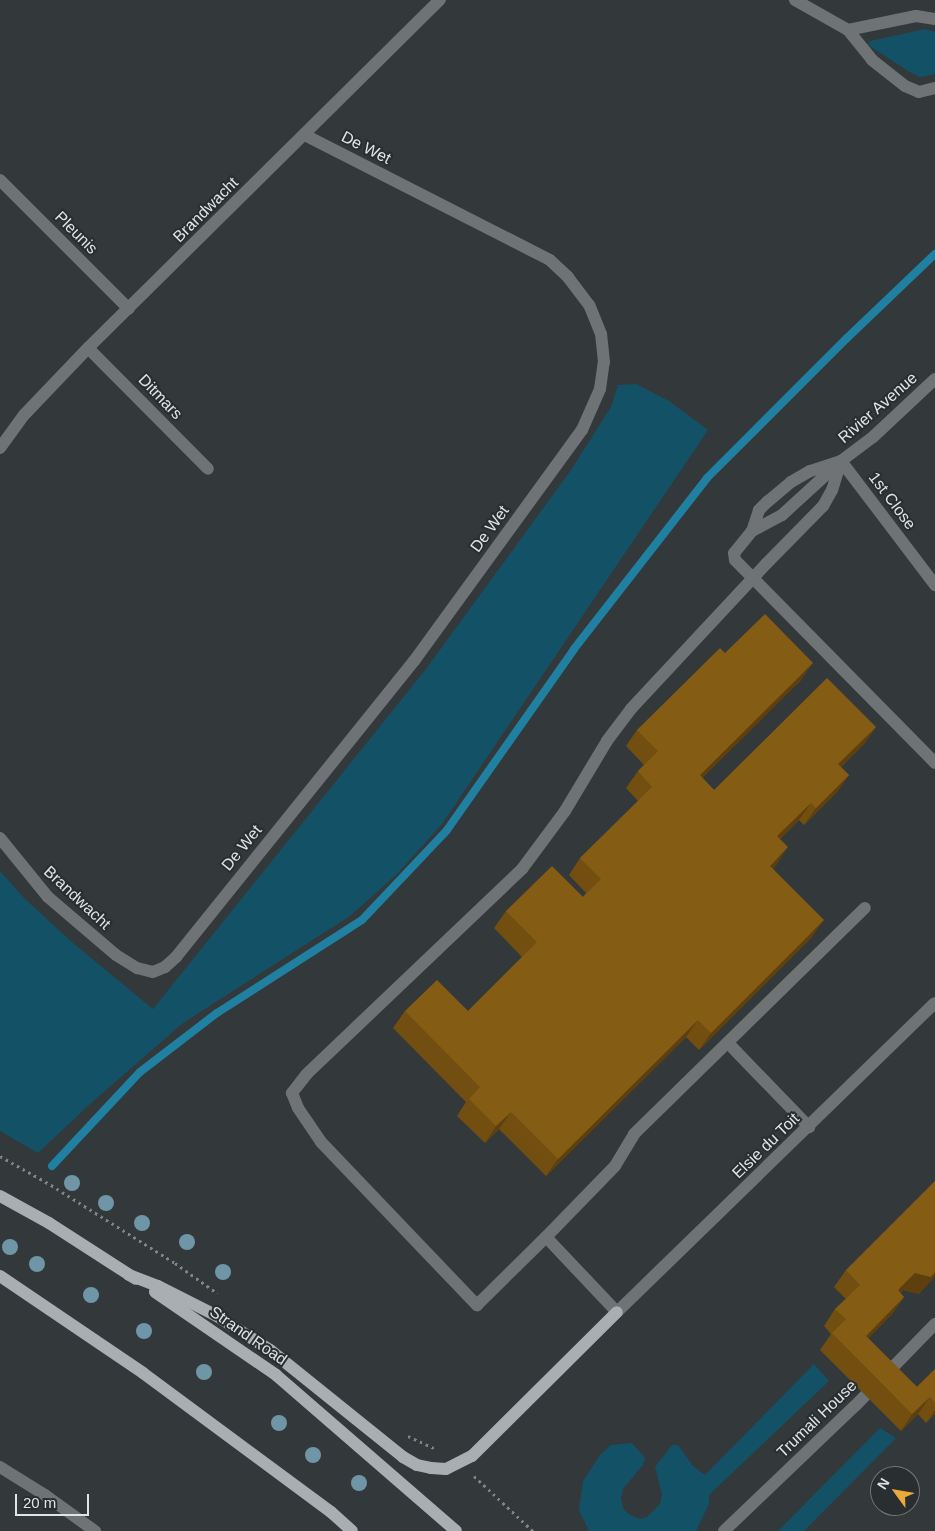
<!DOCTYPE html>
<style>
body{margin:0}
#map{position:relative;width:935px;height:1531px;overflow:hidden;background:#33383b;font-family:Helvetica,sans-serif}
div>[style]{position:absolute}
[style*='--x']{left:calc(var(--x)*1px);top:calc(var(--y)*1px);width:calc(var(--w)*1px);rotate:calc(var(--a)*1deg)}
.green>*{inset:0;background:#135167}
.stream>*{height:8px;margin:-4px;padding:0 4px;transform-origin:4px;border-radius:4px;background:#2080a1}
.path>*{height:3px;margin-top:-1.5px;transform-origin:0;background:repeating-linear-gradient(90deg,#808587 0 2.5px,transparent 0 6.5px)}
.minor>*{height:12px;margin:-6px;padding:0 6px;transform-origin:6px;border-radius:6px;background:#707375}
.major>*{height:12px;margin:-6px;padding:0 6px;transform-origin:6px;border-radius:6px;background:#a8aeb1}
.trees>*{width:16px;height:16px;margin:-8px;border-radius:50%;background:#6f96a6}
.wall>*{inset:0;background:#724f11}
.shaded-wall>*{inset:0;background:#5d400e}
.building>*{inset:0;background:#855c14}
span{translate:-50% -50%;white-space:nowrap;text-align:center;line-height:1.15;-webkit-text-stroke:4px #292e31;paint-order:stroke}
.street-label{font-size:16px;color:#e1e4e6}
.north{position:absolute;left:870px;top:1466px;width:50px;height:50px;box-sizing:border-box;background:#292e31;border:1px solid #737779;border-radius:50%;rotate:302deg;font-size:14px;font-weight:700;line-height:20px;text-align:center;color:#e1e4e6}
.north::after{content:'';display:block;margin:auto;width:18px;height:22px;background:#eba939;clip-path:polygon(50% 0,100% 100%,50% 72%,0 100%)}
.scale{position:absolute;left:15px;top:1494px;width:74px;height:22px;box-sizing:border-box;border:2px solid #e1e4e6;border-top:0;padding-left:6px;font-size:15px;line-height:18px;white-space:nowrap;color:#e1e4e6;-webkit-text-stroke:4px #292e31;paint-order:stroke}
</style>
<div id="map">
<div class="green">
<div style="clip-path:polygon(925px 29px,935px 32px,935px 74px,927px 76px,920px 77px,908px 71px,868px 45px,870px 41px)"></div>
<div style="clip-path:polygon(636px 384px,669px 401px,708px 430px,442px 824px,397px 874px,350px 916px,183px 1023px,90px 1104px,38px 1153px,0 1131px,0 871px,24px 898px,74px 944px,153px 1009px,426px 669px,571px 470px,611px 407px,618px 385px)"></div>
<div style="clip-path:polygon(814px 1364px,829px 1381px,709px 1495px,709px 1504px,696px 1531px,589px 1531px,579px 1510px,583px 1481px,600px 1455px,611px 1445px,632px 1443px,645px 1458px,643px 1465px,623px 1489px,621px 1498px,623px 1508px,628px 1514px,640px 1519px,647px 1517px,660px 1504px,662px 1494px,655px 1467px,672px 1445px,678px 1445px,693px 1466px,705px 1475px)"></div>
<div style="clip-path:polygon(880px 1428px,896px 1438px,804px 1531px,778px 1531px)"></div>
</div>
<div class="stream">
<div style="--x:52;--y:1166;--w:129;--a:-46.9"></div>
<div style="--x:140;--y:1072;--w:97;--a:-37.5"></div>
<div style="--x:217;--y:1013;--w:172;--a:-32.7"></div>
<div style="--x:362;--y:920;--w:124;--a:-46.6"></div>
<div style="--x:447;--y:830;--w:221;--a:-54.9"></div>
<div style="--x:574;--y:649;--w:217;--a:-52.1"></div>
<div style="--x:707;--y:478;--w:197;--a:-45"></div>
<div style="--x:846;--y:339;--w:123;--a:-43.7"></div>
</div>
<div class="path">
<div style="--x:0;--y:1156;--w:59;--a:29.6"></div>
<div style="--x:51;--y:1185;--w:146;--a:32.2"></div>
<div style="--x:175;--y:1263;--w:52;--a:35.5"></div>
<div style="--x:408;--y:1436;--w:29;--a:25"></div>
<div style="--x:474;--y:1476;--w:81;--a:43"></div>
</div>
<div class="minor">
<div style="--x:795;--y:0;--w:61;--a:29.5"></div>
<div style="--x:935;--y:19;--w:19;--a:-171"></div>
<div style="--x:916;--y:16;--w:69;--a:168.4"></div>
<div style="--x:848;--y:30;--w:38;--a:51"></div>
<div style="--x:872;--y:60;--w:42;--a:38.2"></div>
<div style="--x:905;--y:86;--w:15;--a:23"></div>
<div style="--x:919;--y:92;--w:16;--a:-14"></div>
<div style="--x:0;--y:180;--w:182;--a:45"></div>
<div style="--x:88;--y:348;--w:170;--a:45.2"></div>
<div style="--x:0;--y:448;--w:41;--a:-54"></div>
<div style="--x:24;--y:415;--w:93;--a:-46.3"></div>
<div style="--x:88;--y:348;--w:495;--a:-44.7"></div>
<div style="--x:841;--y:461;--w:30;--a:107"></div>
<div style="--x:832;--y:490;--w:18;--a:119"></div>
<div style="--x:823;--y:506;--w:81;--a:134.5"></div>
<div style="--x:766;--y:564;--w:198;--a:133"></div>
<div style="--x:631;--y:709;--w:40;--a:127"></div>
<div style="--x:607;--y:741;--w:82;--a:121"></div>
<div style="--x:565;--y:811;--w:72;--a:126.6"></div>
<div style="--x:522;--y:869;--w:298;--a:136.4"></div>
<div style="--x:306;--y:1075;--w:23;--a:128"></div>
<div style="--x:292;--y:1093;--w:16;--a:68"></div>
<div style="--x:298;--y:1108;--w:41;--a:55.9"></div>
<div style="--x:321;--y:1142;--w:226;--a:46.3"></div>
<div style="--x:477;--y:1305;--w:97;--a:-44.6"></div>
<div style="--x:546;--y:1237;--w:103;--a:46.6"></div>
<div style="--x:617;--y:1312;--w:443;--a:-44.2"></div>
<div style="--x:841;--y:461;--w:33;--a:162"></div>
<div style="--x:810;--y:471;--w:22;--a:150"></div>
<div style="--x:791;--y:482;--w:30;--a:140"></div>
<div style="--x:768;--y:501;--w:13;--a:135"></div>
<div style="--x:759;--y:510;--w:22;--a:108"></div>
<div style="--x:752;--y:531;--w:28;--a:129"></div>
<div style="--x:734;--y:553;--w:7;--a:82"></div>
<div style="--x:735;--y:560;--w:285;--a:45.4"></div>
<div style="--x:841;--y:461;--w:156;--a:52.8"></div>
<div style="--x:752;--y:531;--w:34;--a:-28"></div>
<div style="--x:782;--y:515;--w:80;--a:-42.5"></div>
<div style="--x:841;--y:461;--w:40;--a:-37"></div>
<div style="--x:873;--y:437;--w:85;--a:-43.1"></div>
<div style="--x:0;--y:838;--w:76;--a:50.9"></div>
<div style="--x:48;--y:897;--w:89;--a:40.5"></div>
<div style="--x:116;--y:955;--w:25;--a:32"></div>
<div style="--x:137;--y:968;--w:16;--a:14"></div>
<div style="--x:153;--y:972;--w:13;--a:-23"></div>
<div style="--x:165;--y:967;--w:15;--a:-42"></div>
<div style="--x:176;--y:957;--w:380;--a:-51.2"></div>
<div style="--x:414;--y:661;--w:286;--a:-54"></div>
<div style="--x:582;--y:430;--w:45;--a:-66.3"></div>
<div style="--x:600;--y:389;--w:27;--a:-82"></div>
<div style="--x:604;--y:362;--w:28;--a:-96"></div>
<div style="--x:601;--y:334;--w:31;--a:-112"></div>
<div style="--x:589;--y:305;--w:35;--a:-127"></div>
<div style="--x:568;--y:277;--w:25;--a:-137"></div>
<div style="--x:550;--y:260;--w:275;--a:-153"></div>
<div style="--x:728;--y:1043;--w:117;--a:46"></div>
<div style="--x:546;--y:1237;--w:99;--a:-45.8"></div>
<div style="--x:615;--y:1166;--w:37;--a:-59"></div>
<div style="--x:634;--y:1134;--w:323;--a:-44.4"></div>
<div style="--x:0;--y:1467;--w:53;--a:31.9"></div>
<div style="--x:45;--y:1495;--w:62;--a:35.8"></div>
<div style="--x:724;--y:1531;--w:181;--a:-43.7"></div>
<div style="--x:855;--y:1406;--w:115;--a:-45.7"></div>
</div>
<div class="major">
<div style="--x:0;--y:1196;--w:56;--a:28.9"></div>
<div style="--x:49;--y:1223;--w:103;--a:32.8"></div>
<div style="--x:129;--y:1275;--w:31;--a:21"></div>
<div style="--x:158;--y:1286;--w:66;--a:27"></div>
<div style="--x:217;--y:1316;--w:63;--a:32.7"></div>
<div style="--x:270;--y:1350;--w:171;--a:38.8"></div>
<div style="--x:403;--y:1457;--w:16;--a:30"></div>
<div style="--x:417;--y:1465;--w:14;--a:12"></div>
<div style="--x:431;--y:1468;--w:15;--a:4"></div>
<div style="--x:446;--y:1469;--w:29;--a:-27"></div>
<div style="--x:472;--y:1456;--w:204;--a:-44.8"></div>
<div style="--x:0;--y:1276;--w:173;--a:34.1"></div>
<div style="--x:143;--y:1373;--w:234;--a:36.5"></div>
<div style="--x:331;--y:1512;--w:28;--a:42"></div>
<div style="--x:155;--y:1292;--w:147;--a:34.4"></div>
<div style="--x:276;--y:1375;--w:238;--a:40.9"></div>
</div>
<div class="trees">
<div style="left:72px;top:1183px"></div>
<div style="left:106px;top:1203px"></div>
<div style="left:142px;top:1223px"></div>
<div style="left:187px;top:1242px"></div>
<div style="left:10px;top:1247px"></div>
<div style="left:37px;top:1264px"></div>
<div style="left:223px;top:1272px"></div>
<div style="left:91px;top:1295px"></div>
<div style="left:144px;top:1331px"></div>
<div style="left:204px;top:1372px"></div>
<div style="left:279px;top:1423px"></div>
<div style="left:313px;top:1455px"></div>
<div style="left:359px;top:1483px"></div>
</div>
<div class="wall">
<div style="clip-path:polygon(725px 653px,801px 680px,702px 778px,714px 790px,876px 727px,864px 744px,841px 767px,849px 775px,837px 792px,804px 825px,799px 820px,780px 839px,777px 864px,773px 868px,812px 937px,699px 1050px,686px 1037px,546px 1176px,499px 1129px,485px 1143px,457px 1116px,466px 1102px,393px 1028px,405px 1011px,468px 1011px,522px 957px,494px 928px,506px 911px,583px 897px,586px 893px,569px 875px,580px 858px,638px 801px,626px 788px,638px 771px,644px 765px,626px 746px,637px 730px)"></div>
<div style="clip-path:polygon(846px 1270px,919px 1294px,903px 1290px,900px 1293px,904px 1297px,892px 1314px,868px 1338px,917px 1387px,935px 1369px,935px 1414px,926px 1423px,918px 1414px,901px 1431px,820px 1350px,831px 1334px,824px 1326px,835px 1309px,846px 1299px,834px 1287px)"></div>
</div>
<div class="shaded-wall">
<div style="clip-path:polygon(813px 663px,801px 680px,688px 792px,700px 775px)"></div>
<div style="clip-path:polygon(876px 727px,864px 744px,826px 781px,838px 764px)"></div>
<div style="clip-path:polygon(849px 775px,837px 792px,804px 825px,816px 808px)"></div>
<div style="clip-path:polygon(811px 803px,799px 820px,765px 853px,777px 836px)"></div>
<div style="clip-path:polygon(788px 847px,777px 864px,758px 883px,770px 866px)"></div>
<div style="clip-path:polygon(824px 920px,812px 937px,699px 1050px,711px 1033px)"></div>
<div style="clip-path:polygon(698px 1020px,686px 1037px,546px 1176px,558px 1159px)"></div>
<div style="clip-path:polygon(511px 1112px,499px 1129px,485px 1143px,496px 1126px)"></div>
<div style="clip-path:polygon(935px 1272px,935px 1277px,919px 1294px,903px 1290px,886px 1307px,898px 1290px,915px 1273px)"></div>
<div style="clip-path:polygon(904px 1297px,892px 1314px,854px 1353px,866px 1336px)"></div>
<div style="clip-path:polygon(930px 1397px,918px 1414px,901px 1431px,912px 1414px)"></div>
<div style="clip-path:polygon(935px 1410px,935px 1414px,926px 1423px)"></div>
</div>
<div class="building">
<div style="clip-path:polygon(765px 614px,813px 663px,700px 775px,714px 790px,827px 678px,876px 727px,838px 764px,849px 775px,816px 808px,811px 803px,777px 836px,788px 847px,770px 866px,824px 920px,711px 1033px,698px 1020px,558px 1159px,511px 1112px,496px 1126px,469px 1099px,480px 1087px,405px 1011px,437px 980px,468px 1011px,537px 942px,506px 911px,552px 866px,583px 897px,601px 879px,580px 858px,652px 787px,638px 771px,658px 751px,637px 730px,720px 648px,725px 653px)"></div>
<div style="clip-path:polygon(935px 1181px,935px 1272px,931px 1277px,915px 1273px,898px 1290px,904px 1297px,866px 1336px,917px 1387px,935px 1369px,935px 1403px,930px 1397px,912px 1414px,832px 1333px,846px 1319px,835px 1309px,860px 1285px,846px 1270px)"></div>
</div>
<div class="street-label">
<span style="left:366px;top:148px;rotate:27deg">De Wet</span>
<span style="left:206px;top:210px;rotate:-45deg">Brandwacht</span>
<span style="left:76px;top:233px;rotate:45deg">Pleunis</span>
<span style="left:160px;top:397px;rotate:46deg">Ditmars</span>
<span style="left:878px;top:408px;rotate:-41deg">Rivier Avenue</span>
<span style="left:892px;top:501px;rotate:53deg">1st Close</span>
<span style="left:490px;top:529px;rotate:-54deg">De Wet</span>
<span style="left:242px;top:848px;rotate:-51deg">De Wet</span>
<span style="left:77px;top:898px;rotate:43deg">Brandwacht</span>
<span style="left:766px;top:1146px;rotate:-44deg">Elsie du Toit</span>
<span style="left:248px;top:1336px;rotate:35deg">Strand Road</span>
<span style="left:817px;top:1419px;rotate:-44deg">Trumali House</span>
</div>
<div class="north">N</div>
<div class="scale">20 m</div>
</div>
